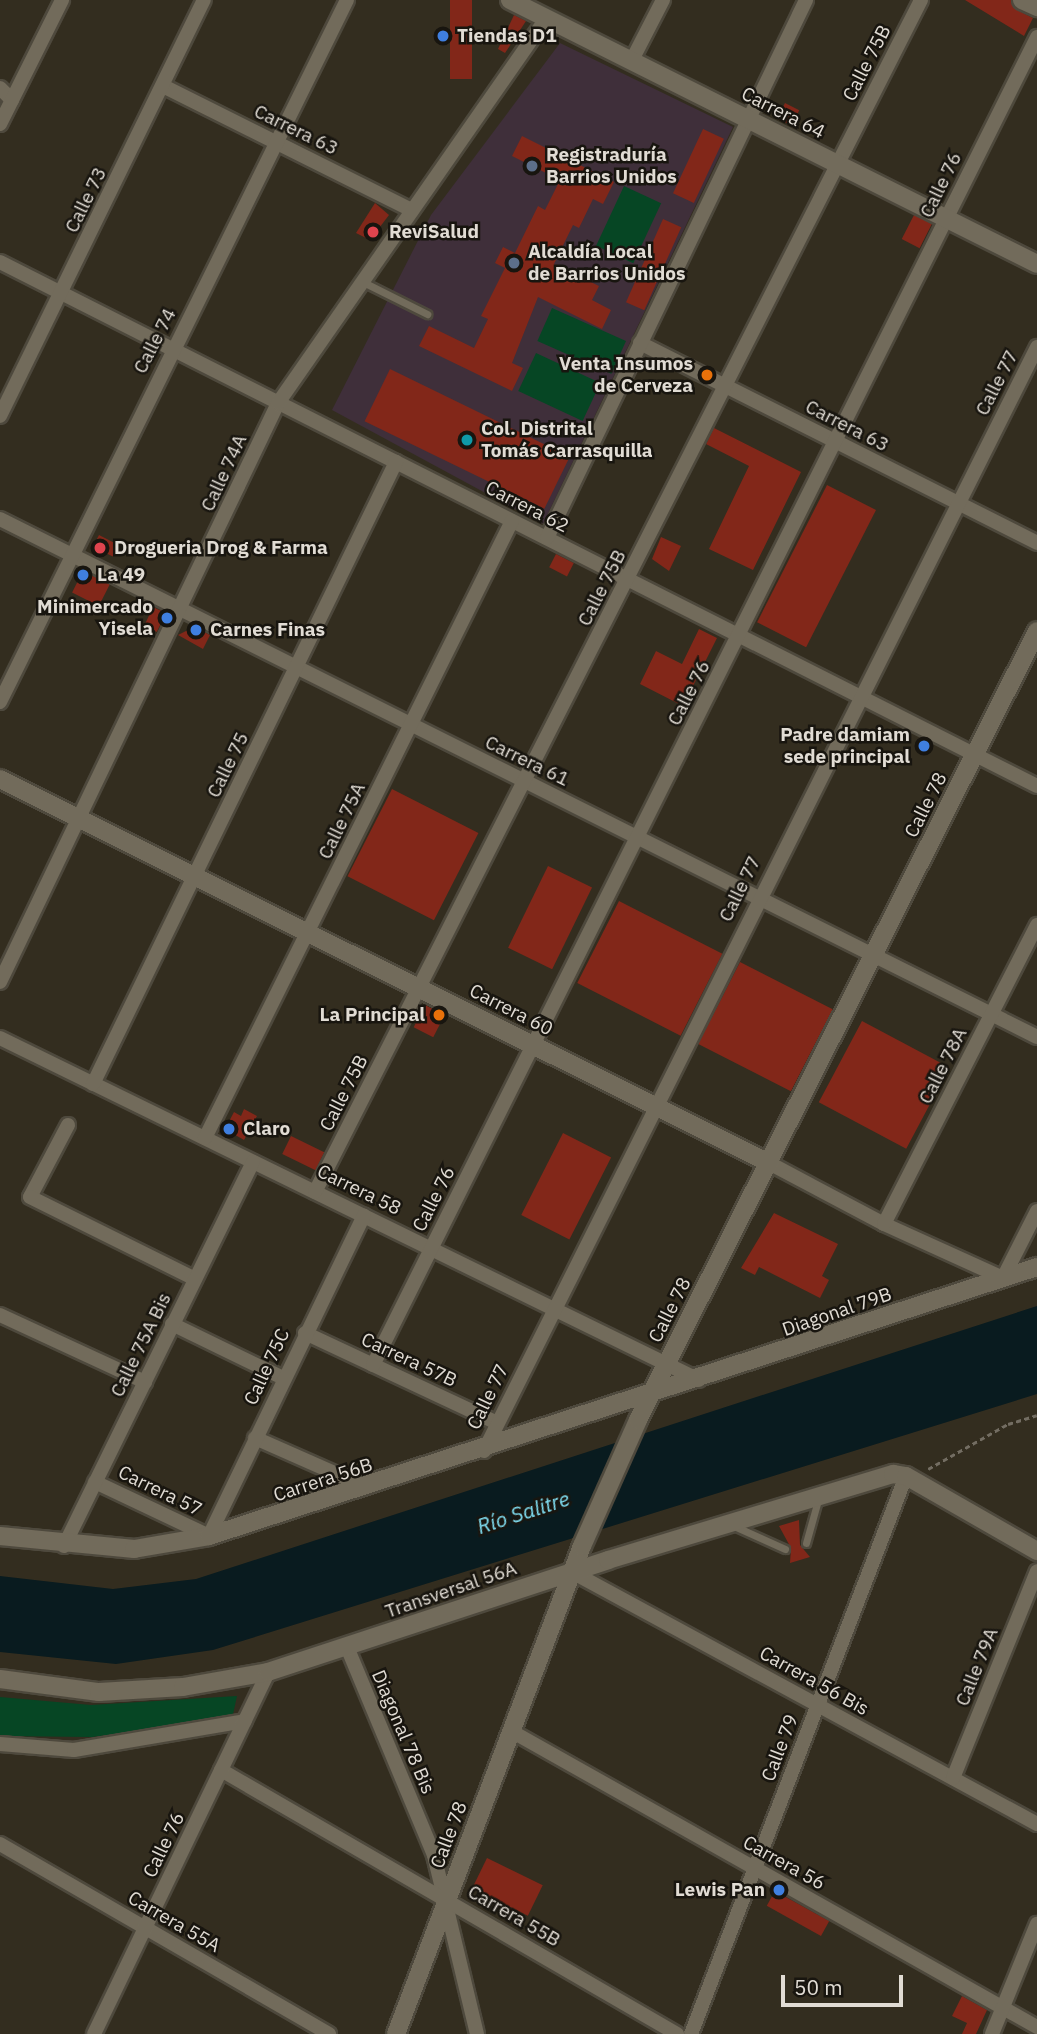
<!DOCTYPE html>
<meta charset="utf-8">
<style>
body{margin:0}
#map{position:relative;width:1037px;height:2034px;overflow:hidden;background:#332d1f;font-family:"IBM Plex Sans",sans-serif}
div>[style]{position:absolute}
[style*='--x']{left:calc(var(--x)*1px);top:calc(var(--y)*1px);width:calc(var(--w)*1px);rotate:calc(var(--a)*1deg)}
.industrial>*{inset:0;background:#3f2f3a}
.green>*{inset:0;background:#064624;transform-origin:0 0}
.water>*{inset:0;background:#091b1f}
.building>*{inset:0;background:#822719;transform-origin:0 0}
.path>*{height:2.5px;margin-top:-1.25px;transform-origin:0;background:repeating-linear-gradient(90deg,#736d62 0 5px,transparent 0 8.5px)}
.roads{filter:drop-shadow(2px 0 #4e493d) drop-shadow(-2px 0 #4e493d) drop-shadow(0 2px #4e493d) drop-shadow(0 -2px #4e493d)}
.lane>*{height:7px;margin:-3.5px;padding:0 3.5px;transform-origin:3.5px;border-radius:3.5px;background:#726b5b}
.street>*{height:14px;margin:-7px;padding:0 7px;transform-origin:7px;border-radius:7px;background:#726b5b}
.secondary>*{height:18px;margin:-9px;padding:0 9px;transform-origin:9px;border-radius:9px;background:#726b5b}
.dots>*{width:19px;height:19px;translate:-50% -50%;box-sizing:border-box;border:4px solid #18150f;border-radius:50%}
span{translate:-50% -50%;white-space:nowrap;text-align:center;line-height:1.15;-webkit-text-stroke:5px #18150f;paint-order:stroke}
.poi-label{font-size:19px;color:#e1dcd4;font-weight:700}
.left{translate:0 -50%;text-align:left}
.right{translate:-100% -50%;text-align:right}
.street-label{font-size:19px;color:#e1dcd4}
.water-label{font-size:21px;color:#81e0f4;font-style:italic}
.scale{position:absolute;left:781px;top:1975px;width:122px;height:32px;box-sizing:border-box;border:4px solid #e1dcd4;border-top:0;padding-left:9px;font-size:21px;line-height:24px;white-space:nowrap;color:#e1dcd4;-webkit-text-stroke:5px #18150f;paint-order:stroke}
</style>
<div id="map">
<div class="industrial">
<div style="clip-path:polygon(560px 43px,733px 127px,543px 524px,332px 410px,431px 215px)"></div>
</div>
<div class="green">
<div style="left:624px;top:186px;width:41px;height:66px;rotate:25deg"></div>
<div style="left:552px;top:308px;width:81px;height:36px;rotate:24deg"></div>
<div style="left:536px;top:353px;width:71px;height:42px;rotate:25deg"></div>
<div style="clip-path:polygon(237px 1696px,232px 1719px,92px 1737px,0 1736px,0 1697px,91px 1705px)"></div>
</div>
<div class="water">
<div style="clip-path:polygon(1037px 1306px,1037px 1394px,213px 1650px,116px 1664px,0 1652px,0 1576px,113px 1589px,196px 1579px)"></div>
</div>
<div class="building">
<div style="left:450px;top:0;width:22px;height:79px"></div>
<div style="clip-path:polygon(965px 0,1011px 0,1017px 10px,1033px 18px,1024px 36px)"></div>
<div style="clip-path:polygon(514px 15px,526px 21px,505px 53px,498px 49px)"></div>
<div style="left:785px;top:103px;width:16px;height:17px;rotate:27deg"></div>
<div style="left:703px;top:129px;width:23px;height:71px;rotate:25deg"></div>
<div style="clip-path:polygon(522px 136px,614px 182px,603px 204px,593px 199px,579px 228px,573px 225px,554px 264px,599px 286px,592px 300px,611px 310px,602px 329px,538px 297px,512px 363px,523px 368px,512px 391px,419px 346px,429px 326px,474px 348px,488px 319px,481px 316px,505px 268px,495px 263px,503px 247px,515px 253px,538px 206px,545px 210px,560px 180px,512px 156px)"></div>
<div style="clip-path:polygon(375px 203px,389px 215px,370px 240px,356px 233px)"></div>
<div style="left:914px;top:215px;width:20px;height:27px;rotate:27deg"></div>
<div style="left:663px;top:219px;width:20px;height:91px;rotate:24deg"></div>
<div style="left:390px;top:369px;width:200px;height:58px;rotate:26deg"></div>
<div style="clip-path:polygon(714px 428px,801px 472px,753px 570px,709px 549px,749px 466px,706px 444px)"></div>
<div style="left:827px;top:485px;width:55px;height:154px;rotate:27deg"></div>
<div style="left:99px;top:535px;width:22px;height:13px;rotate:27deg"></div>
<div style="clip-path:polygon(661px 537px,681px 546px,669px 571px,652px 559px)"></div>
<div style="left:556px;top:554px;width:20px;height:15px;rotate:27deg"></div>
<div style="left:83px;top:571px;width:30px;height:24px;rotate:27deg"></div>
<div style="left:153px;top:607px;width:14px;height:21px;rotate:25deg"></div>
<div style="clip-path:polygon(194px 627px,210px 635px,203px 649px,178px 635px)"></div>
<div style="clip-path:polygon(699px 629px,717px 638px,683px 706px,640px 684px,656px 651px,682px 664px)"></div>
<div style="left:392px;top:789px;width:97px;height:98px;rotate:27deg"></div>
<div style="left:548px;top:866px;width:49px;height:91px;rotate:26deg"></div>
<div style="left:619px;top:901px;width:116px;height:92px;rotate:27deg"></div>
<div style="left:740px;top:962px;width:104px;height:92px;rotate:27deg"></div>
<div style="left:425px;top:1005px;width:22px;height:25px;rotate:27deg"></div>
<div style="left:862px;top:1021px;width:99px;height:92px;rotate:28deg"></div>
<div style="clip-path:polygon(244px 1109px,257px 1116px,244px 1140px,225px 1129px,234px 1112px,241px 1116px)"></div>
<div style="left:563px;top:1133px;width:54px;height:92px;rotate:27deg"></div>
<div style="left:291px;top:1136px;width:37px;height:20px;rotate:26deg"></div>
<div style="clip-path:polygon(774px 1213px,838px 1244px,822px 1276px,829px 1280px,820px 1298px,759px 1267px,755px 1275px,741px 1268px)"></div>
<div style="clip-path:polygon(799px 1520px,800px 1545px,810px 1557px,790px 1563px,791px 1548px,779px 1526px)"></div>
<div style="left:487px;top:1858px;width:62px;height:34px;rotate:26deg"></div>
<div style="left:775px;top:1891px;width:62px;height:17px;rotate:29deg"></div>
<div style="clip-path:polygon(962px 1996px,987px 2010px,976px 2034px,962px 2034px,967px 2023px,952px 2016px)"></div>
</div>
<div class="path">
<div style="--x:928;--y:1469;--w:92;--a:-29.4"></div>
<div style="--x:1008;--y:1424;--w:30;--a:-17"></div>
</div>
<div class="roads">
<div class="lane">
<div style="--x:363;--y:282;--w:72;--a:26.6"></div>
<div style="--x:734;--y:1526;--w:56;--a:24.3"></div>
<div style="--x:806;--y:1543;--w:45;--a:-74.4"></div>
</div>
<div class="street">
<div style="--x:632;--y:60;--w:68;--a:-62.7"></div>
<div style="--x:163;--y:86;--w:278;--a:26.5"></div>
<div style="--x:0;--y:88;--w:17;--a:45"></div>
<div style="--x:0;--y:124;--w:139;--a:-63.4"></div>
<div style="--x:0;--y:262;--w:1162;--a:26.81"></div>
<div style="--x:640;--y:343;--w:445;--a:26.7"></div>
<div style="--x:0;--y:416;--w:463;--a:-63.9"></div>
<div style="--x:0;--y:519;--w:1159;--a:26.54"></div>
<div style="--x:547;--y:538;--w:597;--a:-64.29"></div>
<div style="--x:0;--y:702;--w:783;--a:-63.7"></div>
<div style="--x:0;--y:982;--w:642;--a:-64.35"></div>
<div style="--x:278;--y:403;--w:470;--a:-55.1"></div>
<div style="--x:0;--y:1038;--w:778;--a:26.07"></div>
<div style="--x:93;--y:1084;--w:692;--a:-64.03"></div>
<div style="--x:68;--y:1125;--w:81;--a:117.8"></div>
<div style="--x:30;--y:1197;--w:184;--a:26.4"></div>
<div style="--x:205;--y:1138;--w:689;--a:-63.55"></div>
<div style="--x:769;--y:1163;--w:130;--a:27.9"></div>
<div style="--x:884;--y:1224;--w:131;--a:24.4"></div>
<div style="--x:1003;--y:1278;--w:75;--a:-63.1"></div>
<div style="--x:315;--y:1192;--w:1337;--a:-63.05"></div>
<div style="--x:884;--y:1224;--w:336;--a:-62.9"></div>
<div style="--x:0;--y:1315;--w:160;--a:24.8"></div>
<div style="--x:172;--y:1324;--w:123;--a:25.9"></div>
<div style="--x:305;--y:1333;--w:212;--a:25.1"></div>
<div style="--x:373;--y:1365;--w:1485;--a:-63.43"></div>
<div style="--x:255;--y:1438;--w:121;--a:23.8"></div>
<div style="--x:484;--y:1451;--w:1235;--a:-63.39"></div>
<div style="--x:95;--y:1482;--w:126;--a:25.3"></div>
<div style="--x:209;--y:1536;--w:356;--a:-64.2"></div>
<div style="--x:64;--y:1546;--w:428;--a:-63.8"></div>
<div style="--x:572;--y:1572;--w:529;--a:28.45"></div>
<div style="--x:347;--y:1647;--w:225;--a:67.3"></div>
<div style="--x:434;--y:1855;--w:184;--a:76.5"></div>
<div style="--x:511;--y:1731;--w:604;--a:29.37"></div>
<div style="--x:0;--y:1744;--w:74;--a:4.6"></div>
<div style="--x:74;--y:1750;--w:173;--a:-9.6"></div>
<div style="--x:221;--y:1770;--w:527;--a:30.07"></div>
<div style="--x:953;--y:1778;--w:223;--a:-67.9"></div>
<div style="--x:0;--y:1844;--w:380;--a:30"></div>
<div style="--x:94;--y:2034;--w:402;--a:-64.3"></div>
<div style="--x:691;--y:2034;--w:598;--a:-68.93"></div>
<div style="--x:992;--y:2034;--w:119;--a:-67.8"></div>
</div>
<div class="secondary">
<div style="--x:510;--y:0;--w:589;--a:26.61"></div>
<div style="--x:1022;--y:0;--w:17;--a:25"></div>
<div style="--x:0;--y:779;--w:860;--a:26.54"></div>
<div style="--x:0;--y:1536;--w:135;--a:5.5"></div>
<div style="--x:134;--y:1549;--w:76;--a:-9.8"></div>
<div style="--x:209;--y:1536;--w:871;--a:-18"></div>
<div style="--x:0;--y:1679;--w:100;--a:7.5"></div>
<div style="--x:99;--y:1692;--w:84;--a:-3.4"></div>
<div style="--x:183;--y:1687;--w:86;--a:-10"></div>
<div style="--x:268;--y:1672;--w:358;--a:-18.2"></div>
<div style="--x:608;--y:1560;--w:298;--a:-16.8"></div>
<div style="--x:893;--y:1474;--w:13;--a:9"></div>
<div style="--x:906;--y:1476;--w:151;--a:29.8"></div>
<div style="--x:396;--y:2034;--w:522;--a:-69.14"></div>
<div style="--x:582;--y:1546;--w:138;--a:-66"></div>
<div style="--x:638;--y:1420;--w:884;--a:-63.17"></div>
</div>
</div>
<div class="dots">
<div style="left:443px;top:36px;background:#3f7fe0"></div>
<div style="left:532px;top:166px;background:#5c6f8a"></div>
<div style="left:373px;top:232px;background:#e0444e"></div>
<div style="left:514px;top:263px;background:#5c6f8a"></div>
<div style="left:707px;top:375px;background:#e8710a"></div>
<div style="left:467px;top:440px;background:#0f9aa8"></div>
<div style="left:100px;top:548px;background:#e0444e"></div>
<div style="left:83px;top:575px;background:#3f7fe0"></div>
<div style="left:167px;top:618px;background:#3f7fe0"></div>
<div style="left:196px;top:630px;background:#3f7fe0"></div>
<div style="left:924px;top:746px;background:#3f7fe0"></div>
<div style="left:439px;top:1015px;background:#e8710a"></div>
<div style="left:229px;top:1129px;background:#3f7fe0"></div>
<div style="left:779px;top:1890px;background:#3f7fe0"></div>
</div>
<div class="poi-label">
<span class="left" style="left:457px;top:36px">Tiendas D1</span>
<span class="left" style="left:546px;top:166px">Registraduría<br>Barrios Unidos</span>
<span class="left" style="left:389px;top:232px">ReviSalud</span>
<span class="left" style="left:528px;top:263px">Alcaldía Local<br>de Barrios Unidos</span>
<span class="right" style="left:693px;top:375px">Venta Insumos<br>de Cerveza</span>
<span class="left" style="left:481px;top:440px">Col. Distrital<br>Tomás Carrasquilla</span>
<span class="left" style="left:114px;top:548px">Drogueria Drog &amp; Farma</span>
<span class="left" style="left:97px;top:575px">La 49</span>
<span class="right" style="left:153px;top:618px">Minimercado<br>Yisela</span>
<span class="left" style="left:210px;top:630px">Carnes Finas</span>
<span class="right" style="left:910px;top:746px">Padre damiam<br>sede principal</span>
<span class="right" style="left:425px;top:1015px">La Principal</span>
<span class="left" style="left:243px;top:1129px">Claro</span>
<span class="right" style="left:765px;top:1890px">Lewis Pan</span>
</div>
<div class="street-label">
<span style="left:867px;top:63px;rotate:-63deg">Calle 75B</span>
<span style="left:783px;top:113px;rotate:27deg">Carrera 64</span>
<span style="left:296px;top:130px;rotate:26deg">Carrera 63</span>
<span style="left:941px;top:185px;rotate:-64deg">Calle 76</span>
<span style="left:86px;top:200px;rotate:-64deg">Calle 73</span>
<span style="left:155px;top:341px;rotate:-63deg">Calle 74</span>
<span style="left:997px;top:383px;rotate:-63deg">Calle 77</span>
<span style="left:847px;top:426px;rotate:27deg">Carrera 63</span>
<span style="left:224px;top:473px;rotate:-65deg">Calle 74A</span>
<span style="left:527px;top:507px;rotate:27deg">Carrera 62</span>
<span style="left:602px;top:588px;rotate:-63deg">Calle 75B</span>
<span style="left:689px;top:693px;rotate:-63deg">Calle 76</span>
<span style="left:527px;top:761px;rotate:26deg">Carrera 61</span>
<span style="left:228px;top:765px;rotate:-64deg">Calle 75</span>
<span style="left:926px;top:805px;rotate:-63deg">Calle 78</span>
<span style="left:342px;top:821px;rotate:-64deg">Calle 75A</span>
<span style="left:740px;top:889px;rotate:-64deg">Calle 77</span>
<span style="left:511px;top:1010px;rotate:27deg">Carrera 60</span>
<span style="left:943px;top:1066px;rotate:-63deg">Calle 78A</span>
<span style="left:344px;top:1093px;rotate:-63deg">Calle 75B</span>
<span style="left:359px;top:1190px;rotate:26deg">Carrera 58</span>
<span style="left:434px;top:1199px;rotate:-63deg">Calle 76</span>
<span style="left:670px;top:1310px;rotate:-63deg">Calle 78</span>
<span style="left:837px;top:1312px;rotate:-19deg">Diagonal 79B</span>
<span style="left:141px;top:1345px;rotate:-64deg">Calle 75A Bis</span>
<span style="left:409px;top:1360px;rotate:25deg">Carrera 57B</span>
<span style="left:267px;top:1367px;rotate:-65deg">Calle 75C</span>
<span style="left:488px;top:1397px;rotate:-64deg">Calle 77</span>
<span style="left:323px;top:1480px;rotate:-18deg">Carrera 56B</span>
<span style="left:160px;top:1491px;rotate:26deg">Carrera 57</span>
<span style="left:451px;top:1590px;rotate:-19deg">Transversal 56A</span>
<span style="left:977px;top:1667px;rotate:-68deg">Calle 79A</span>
<span style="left:814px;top:1681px;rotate:29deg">Carrera 56 Bis</span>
<span style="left:403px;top:1732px;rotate:67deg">Diagonal 78 Bis</span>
<span style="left:780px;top:1748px;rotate:-69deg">Calle 79</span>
<span style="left:449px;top:1835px;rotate:-69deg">Calle 78</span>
<span style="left:164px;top:1845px;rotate:-64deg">Calle 76</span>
<span style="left:784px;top:1863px;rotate:29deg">Carrera 56</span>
<span style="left:514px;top:1916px;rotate:30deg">Carrera 55B</span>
<span style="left:174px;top:1922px;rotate:30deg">Carrera 55A</span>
</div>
<div class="water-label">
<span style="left:523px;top:1512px;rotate:-18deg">Río Salitre</span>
</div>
<div class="scale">50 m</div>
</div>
